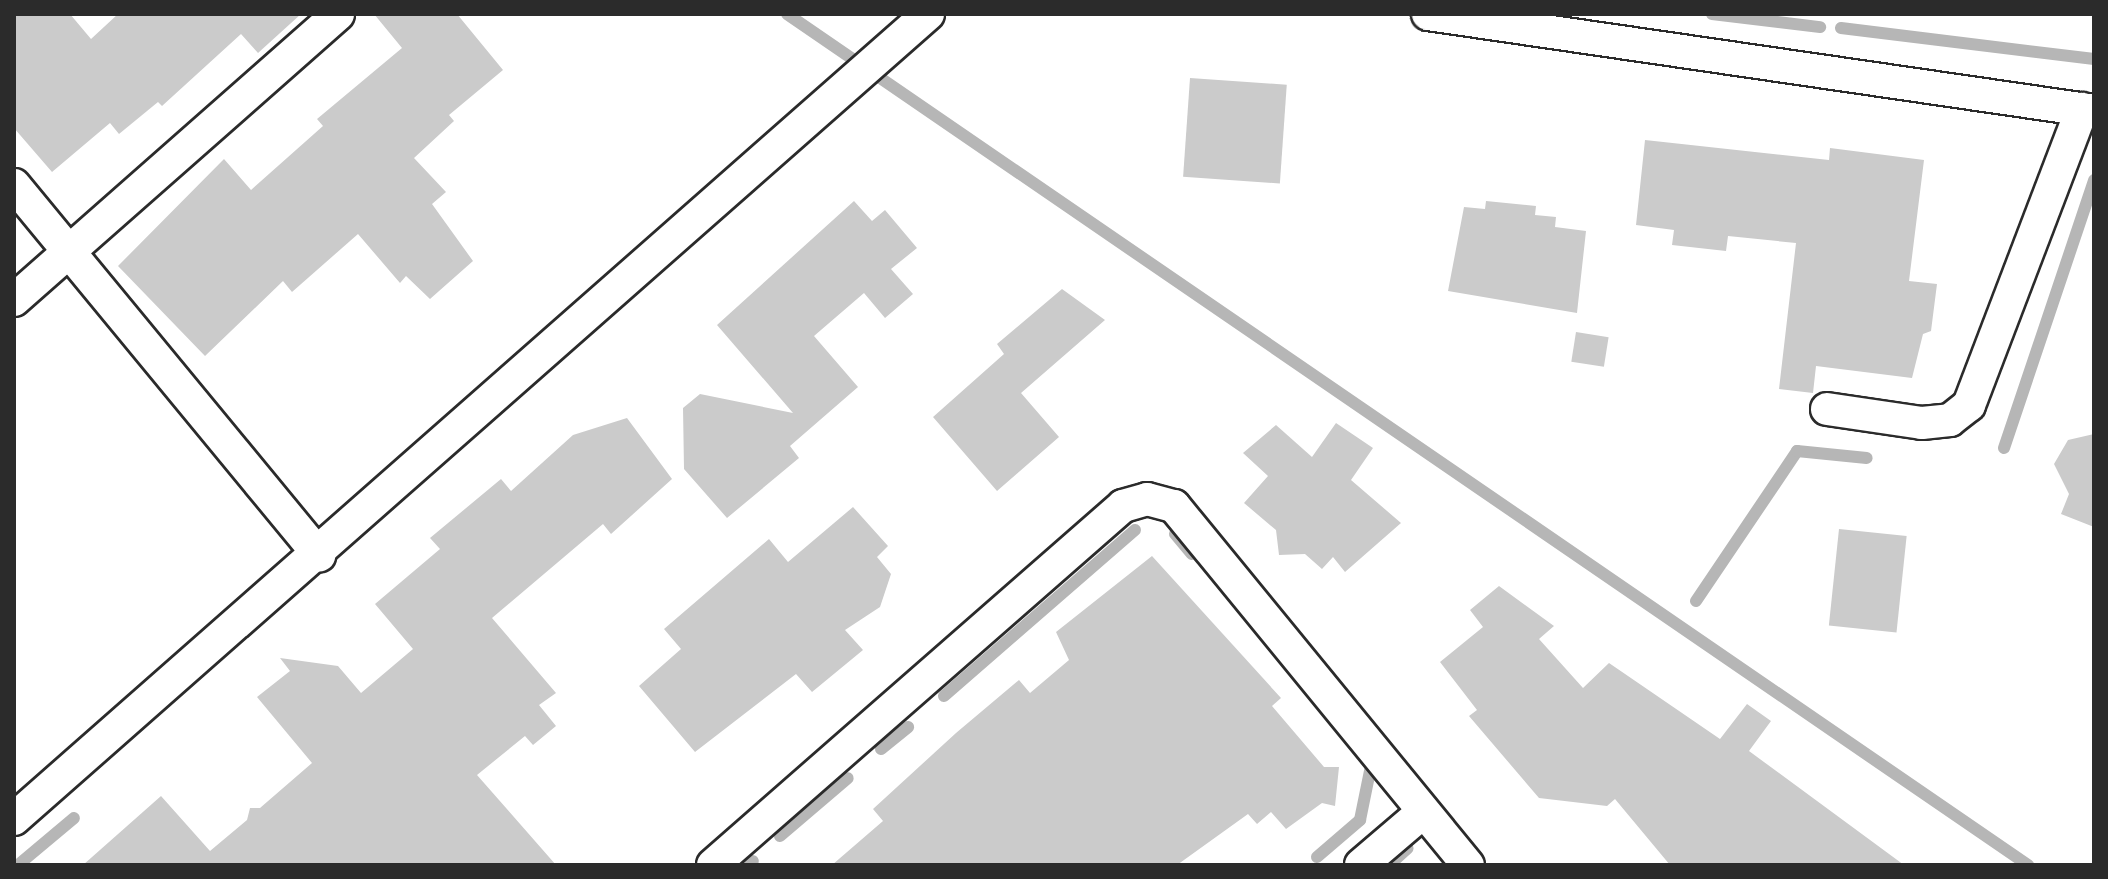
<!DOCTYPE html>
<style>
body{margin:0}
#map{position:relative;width:2108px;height:879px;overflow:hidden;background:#fff;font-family:"Architects Daughter",sans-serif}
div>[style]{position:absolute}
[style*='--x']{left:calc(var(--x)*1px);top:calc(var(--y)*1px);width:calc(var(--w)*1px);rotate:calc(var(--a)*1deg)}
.stream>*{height:12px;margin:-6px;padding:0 6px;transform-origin:6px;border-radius:6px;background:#b6b6b6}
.building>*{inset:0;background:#cbcbcb;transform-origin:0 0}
.roads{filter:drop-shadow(2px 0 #2b2b2b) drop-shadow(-2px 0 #2b2b2b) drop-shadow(0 2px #2b2b2b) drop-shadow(0 -2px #2b2b2b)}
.street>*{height:32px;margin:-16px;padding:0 16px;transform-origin:16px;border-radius:16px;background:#fff}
span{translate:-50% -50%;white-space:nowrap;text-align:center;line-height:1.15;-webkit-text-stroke:6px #fff;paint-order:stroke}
.frame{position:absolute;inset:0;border:16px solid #2b2b2b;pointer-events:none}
</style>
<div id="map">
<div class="stream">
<div style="--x:787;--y:14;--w:1505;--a:34.44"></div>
<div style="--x:1712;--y:14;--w:109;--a:6.9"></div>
<div style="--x:1841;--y:28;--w:255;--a:7"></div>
<div style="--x:2004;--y:448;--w:283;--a:-71.4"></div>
<div style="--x:1175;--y:534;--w:26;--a:50"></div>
<div style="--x:1696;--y:601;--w:181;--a:-56"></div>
<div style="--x:1797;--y:451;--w:70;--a:5.7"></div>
<div style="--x:944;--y:696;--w:253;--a:-41"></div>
<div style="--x:881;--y:749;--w:35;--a:-39"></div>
<div style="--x:780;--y:836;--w:89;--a:-40.5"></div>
<div style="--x:1317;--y:857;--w:57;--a:-40.7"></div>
<div style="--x:1360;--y:820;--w:55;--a:-78.5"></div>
<div style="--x:1371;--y:766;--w:9;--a:-131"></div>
<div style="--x:18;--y:865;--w:73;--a:-40"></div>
<div style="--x:747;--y:865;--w:7;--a:-34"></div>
<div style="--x:1389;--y:865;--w:25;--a:-42"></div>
</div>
<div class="building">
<div style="clip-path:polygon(14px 14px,70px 14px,91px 39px,118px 14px,301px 14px,258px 53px,241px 34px,162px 106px,158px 102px,119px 134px,110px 123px,52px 172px,14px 128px)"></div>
<div style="clip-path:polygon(374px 14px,457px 14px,503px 70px,449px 115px,454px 121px,414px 158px,446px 192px,432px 204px,473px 261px,430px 299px,406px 276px,400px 283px,358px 234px,292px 292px,283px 281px,205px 356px,118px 266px,224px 159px,251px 190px,323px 126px,317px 119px,402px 48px)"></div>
<div style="left:1190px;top:78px;width:97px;height:99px;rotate:4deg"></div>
<div style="clip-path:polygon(1645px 140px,1829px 160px,1830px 148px,1924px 160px,1909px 281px,1937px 284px,1931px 331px,1923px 334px,1912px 378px,1816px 366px,1813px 393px,1779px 389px,1796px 243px,1728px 236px,1726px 251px,1672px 245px,1674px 230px,1636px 225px)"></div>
<div style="clip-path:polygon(854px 201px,872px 221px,885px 210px,917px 248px,891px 269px,913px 294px,885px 318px,864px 293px,814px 336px,858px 387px,790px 446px,799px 458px,727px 518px,684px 469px,683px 408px,700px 394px,793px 413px,717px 325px)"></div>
<div style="clip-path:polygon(1486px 201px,1536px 206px,1535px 215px,1556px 217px,1555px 227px,1586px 231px,1577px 313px,1448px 291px,1464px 207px,1485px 209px)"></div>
<div style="clip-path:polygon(1062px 289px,1105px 320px,1021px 393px,1059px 437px,997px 491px,933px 417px,1004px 354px,997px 344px)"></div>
<div style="left:1576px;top:332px;width:33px;height:30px;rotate:9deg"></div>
<div style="clip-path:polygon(627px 418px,672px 479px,611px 534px,603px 524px,492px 618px,556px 693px,539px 705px,556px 726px,533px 745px,525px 736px,477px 775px,556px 865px,83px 865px,161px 796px,210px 851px,247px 820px,250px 808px,260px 808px,312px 763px,257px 697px,290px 671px,280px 658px,338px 666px,361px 693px,413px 649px,375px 604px,440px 549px,430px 538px,501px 479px,511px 491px,573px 435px)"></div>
<div style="clip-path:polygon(1336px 423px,1373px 448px,1351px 480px,1401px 523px,1345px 572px,1333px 557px,1322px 569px,1305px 554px,1279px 555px,1276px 530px,1244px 503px,1268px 476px,1243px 453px,1276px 425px,1312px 457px)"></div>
<div style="clip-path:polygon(2094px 434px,2094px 527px,2061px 514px,2069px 494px,2054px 464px,2068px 440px)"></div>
<div style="clip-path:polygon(853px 507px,888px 546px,877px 557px,891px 574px,880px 607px,845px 630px,863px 650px,812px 692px,796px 674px,695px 752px,639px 686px,681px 649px,664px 629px,769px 539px,788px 562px)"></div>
<div style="left:1839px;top:529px;width:68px;height:97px;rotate:6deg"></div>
<div style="clip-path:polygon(1152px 556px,1281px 698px,1272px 706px,1324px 767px,1339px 767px,1335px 806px,1322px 803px,1286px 829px,1271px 812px,1257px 824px,1248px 814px,1177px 865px,832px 865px,883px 821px,873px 809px,956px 733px,1019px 680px,1030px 693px,1069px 660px,1056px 632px)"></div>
<div style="clip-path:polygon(1499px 586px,1554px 626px,1539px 639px,1583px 688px,1609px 663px,1720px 739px,1747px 704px,1771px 721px,1749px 751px,1904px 865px,1670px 865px,1615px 799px,1607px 806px,1539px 798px,1469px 716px,1477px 710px,1440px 662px,1483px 627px,1470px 610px)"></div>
</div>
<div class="roads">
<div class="street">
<div style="--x:1428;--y:14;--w:673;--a:8.29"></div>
<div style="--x:14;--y:185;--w:480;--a:50.5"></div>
<div style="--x:14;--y:300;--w:432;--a:-41.4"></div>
<div style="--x:1827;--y:409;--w:96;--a:8.4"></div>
<div style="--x:1922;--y:423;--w:28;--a:-6"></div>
<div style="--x:1950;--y:420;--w:24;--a:-38"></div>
<div style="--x:1969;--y:405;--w:317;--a:-69.1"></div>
<div style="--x:14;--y:819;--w:1218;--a:-41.37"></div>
<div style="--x:713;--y:865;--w:545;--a:-41.21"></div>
<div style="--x:1123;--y:506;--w:25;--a:-16"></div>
<div style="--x:1147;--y:499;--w:28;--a:15"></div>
<div style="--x:1174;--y:506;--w:464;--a:50.7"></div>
<div style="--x:1361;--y:865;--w:82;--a:-40.5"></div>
</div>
</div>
<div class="frame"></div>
</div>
